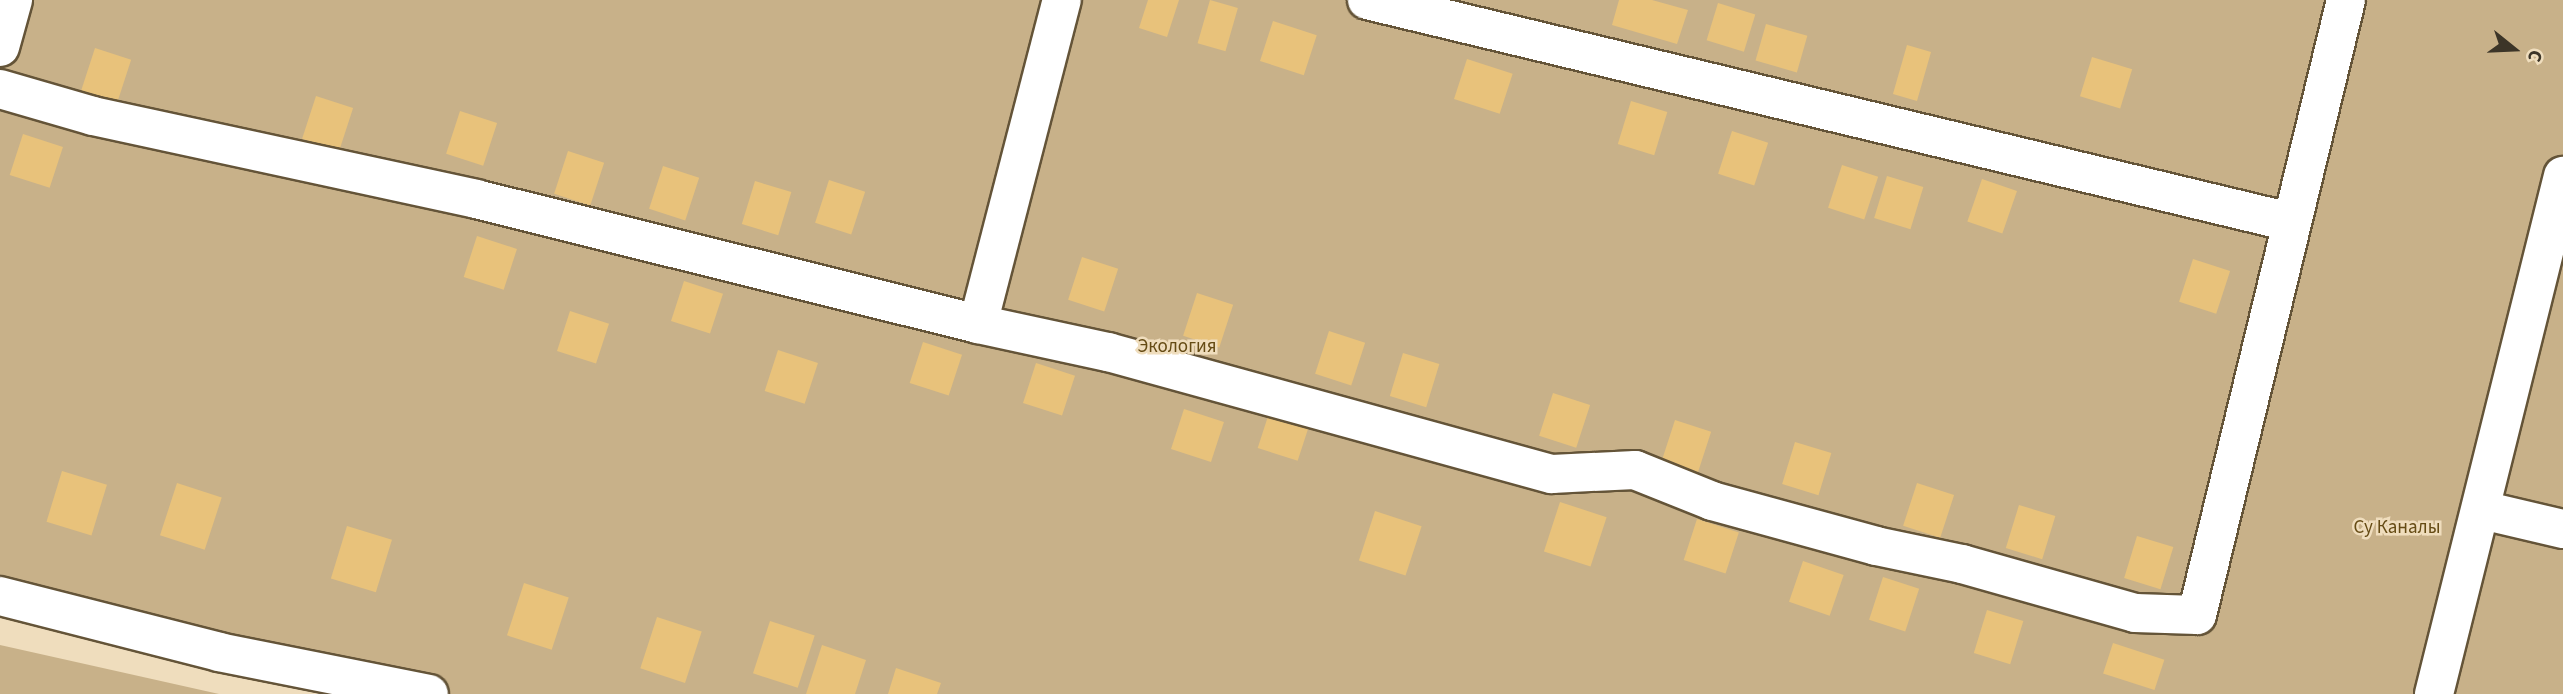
<!DOCTYPE html>
<meta charset="utf-8">
<style>
body{margin:0}
#map{position:relative;width:2563px;height:694px;overflow:hidden;background:#efddbd;font-family:"Source Sans 3",sans-serif}
div>[style]{position:absolute}
[style*='--x']{left:calc(var(--x)*1px);top:calc(var(--y)*1px);width:calc(var(--w)*1px);rotate:calc(var(--a)*1deg)}
.green>*{inset:0;background:#c8b189}
.building>*{inset:0;background:#e8c27b;transform-origin:0 0}
.roads{filter:drop-shadow(2px 0 #645438) drop-shadow(-2px 0 #645438) drop-shadow(0 2px #645438) drop-shadow(0 -2px #645438)}
.minor>*{height:38px;margin:-19px;padding:0 19px;transform-origin:19px;border-radius:19px;background:#fff}
span{translate:-50% -50%;white-space:nowrap;text-align:center;line-height:1.15;-webkit-text-stroke:5px #efddbd;paint-order:stroke}
.park-label{font-size:19px;color:#654b14}
.north{position:absolute;left:2479px;top:14px;width:70px;height:70px;-webkit-text-stroke:5px #efddbd;paint-order:stroke;rotate:108deg;font-size:19px;font-weight:700;line-height:28px;text-align:center;color:#3c3528}
.north::after{content:'';display:block;margin:auto;width:24px;height:32px;background:#3c3528;clip-path:polygon(50% 0,100% 100%,50% 72%,0 100%)}
</style>
<div id="map">
<div class="green">
<div style="clip-path:polygon(0 0,2563px 0,2563px 694px,348px 694px,0 612px)"></div>
<div style="clip-path:polygon(0 645px,219px 694px,0 694px)"></div>
</div>
<div class="building">
<div style="clip-path:polygon(1148px 0,1179px 0,1167px 37px,1139px 28px)"></div>
<div style="left:1210px;top:0;width:29px;height:45px;rotate:16deg"></div>
<div style="clip-path:polygon(1619px 0,1652px 0,1688px 10px,1677px 44px,1612px 25px)"></div>
<div style="left:1718px;top:3px;width:39px;height:39px;rotate:17deg"></div>
<div style="left:1273px;top:21px;width:46px;height:42px;rotate:18deg"></div>
<div style="left:1766px;top:24px;width:43px;height:38px;rotate:16deg"></div>
<div style="left:1907px;top:45px;width:25px;height:51px;rotate:16deg"></div>
<div style="left:95px;top:48px;width:38px;height:45px;rotate:18deg"></div>
<div style="left:2092px;top:57px;width:42px;height:41px;rotate:17deg"></div>
<div style="left:1467px;top:59px;width:48px;height:42px;rotate:18deg"></div>
<div style="left:316px;top:96px;width:39px;height:45px;rotate:18deg"></div>
<div style="left:1631px;top:101px;width:38px;height:45px;rotate:17deg"></div>
<div style="left:460px;top:111px;width:39px;height:45px;rotate:18deg"></div>
<div style="left:1732px;top:131px;width:38px;height:45px;rotate:18deg"></div>
<div style="left:23px;top:134px;width:42px;height:43px;rotate:18deg"></div>
<div style="left:568px;top:151px;width:38px;height:45px;rotate:18deg"></div>
<div style="left:1842px;top:165px;width:38px;height:45px;rotate:18deg"></div>
<div style="left:663px;top:166px;width:38px;height:45px;rotate:18deg"></div>
<div style="left:1887px;top:176px;width:38px;height:44px;rotate:17deg"></div>
<div style="left:1982px;top:179px;width:37px;height:45px;rotate:19deg"></div>
<div style="left:829px;top:180px;width:38px;height:45px;rotate:18deg"></div>
<div style="left:755px;top:181px;width:38px;height:45px;rotate:17deg"></div>
<div style="left:477px;top:236px;width:42px;height:43px;rotate:18deg"></div>
<div style="left:1082px;top:257px;width:38px;height:45px;rotate:18deg"></div>
<div style="left:2193px;top:259px;width:39px;height:45px;rotate:18deg"></div>
<div style="left:684px;top:281px;width:41px;height:42px;rotate:18deg"></div>
<div style="left:1197px;top:293px;width:38px;height:45px;rotate:18deg"></div>
<div style="left:570px;top:311px;width:41px;height:42px;rotate:18deg"></div>
<div style="left:1329px;top:331px;width:38px;height:45px;rotate:18deg"></div>
<div style="left:923px;top:342px;width:41px;height:43px;rotate:18deg"></div>
<div style="left:778px;top:350px;width:42px;height:43px;rotate:18deg"></div>
<div style="left:1403px;top:353px;width:38px;height:45px;rotate:17deg"></div>
<div style="left:1036px;top:363px;width:41px;height:42px;rotate:18deg"></div>
<div style="left:1553px;top:393px;width:39px;height:45px;rotate:18deg"></div>
<div style="left:1271px;top:407px;width:42px;height:43px;rotate:18deg"></div>
<div style="left:1184px;top:409px;width:42px;height:42px;rotate:18deg"></div>
<div style="left:1675px;top:420px;width:38px;height:45px;rotate:18deg"></div>
<div style="left:1795px;top:442px;width:38px;height:44px;rotate:17deg"></div>
<div style="left:62px;top:471px;width:47px;height:53px;rotate:17deg"></div>
<div style="left:177px;top:483px;width:47px;height:55px;rotate:18deg"></div>
<div style="left:1917px;top:483px;width:39px;height:45px;rotate:18deg"></div>
<div style="left:1560px;top:502px;width:49px;height:52px;rotate:18deg"></div>
<div style="left:2019px;top:505px;width:38px;height:45px;rotate:17deg"></div>
<div style="left:1375px;top:511px;width:49px;height:52px;rotate:18deg"></div>
<div style="left:1697px;top:519px;width:44px;height:43px;rotate:18deg"></div>
<div style="left:347px;top:526px;width:47px;height:55px;rotate:17deg"></div>
<div style="left:2137px;top:536px;width:38px;height:44px;rotate:17deg"></div>
<div style="left:1803px;top:561px;width:43px;height:43px;rotate:19deg"></div>
<div style="left:1883px;top:577px;width:38px;height:45px;rotate:18deg"></div>
<div style="left:524px;top:583px;width:47px;height:55px;rotate:18deg"></div>
<div style="left:1987px;top:610px;width:38px;height:45px;rotate:17deg"></div>
<div style="left:657px;top:617px;width:47px;height:54px;rotate:18deg"></div>
<div style="left:770px;top:621px;width:47px;height:55px;rotate:18deg"></div>
<div style="left:2113px;top:643px;width:54px;height:32px;rotate:18deg"></div>
<div style="clip-path:polygon(822px 645px,866px 660px,855px 694px,806px 694px)"></div>
<div style="clip-path:polygon(896px 668px,941px 683px,937px 694px,888px 694px)"></div>
</div>
<div class="roads">
<div class="minor">
<div style="--x:1367;--y:0;--w:949;--a:13.52"></div>
<div style="--x:0;--y:47;--w:49;--a:-74.5"></div>
<div style="--x:0;--y:89;--w:97;--a:16.2"></div>
<div style="--x:93;--y:116;--w:392;--a:12.2"></div>
<div style="--x:476;--y:199;--w:517;--a:13.98"></div>
<div style="--x:978;--y:324;--w:133;--a:12.2"></div>
<div style="--x:1108;--y:352;--w:460;--a:15.4"></div>
<div style="--x:1552;--y:474;--w:83;--a:-2.8"></div>
<div style="--x:1635;--y:470;--w:83;--a:21.9"></div>
<div style="--x:1712;--y:501;--w:170;--a:15.3"></div>
<div style="--x:1876;--y:546;--w:88;--a:11.8"></div>
<div style="--x:1962;--y:564;--w:180;--a:15.8"></div>
<div style="--x:2135;--y:613;--w:62;--a:1.8"></div>
<div style="--x:2197;--y:615;--w:633;--a:-76.38"></div>
<div style="--x:978;--y:324;--w:335;--a:-75.5"></div>
<div style="--x:2482;--y:510;--w:83;--a:13.2"></div>
<div style="--x:0;--y:596;--w:226;--a:14.3"></div>
<div style="--x:219;--y:652;--w:214;--a:11.3"></div>
<div style="--x:2434;--y:694;--w:534;--a:-76.02"></div>
</div>
</div>
<div class="park-label">
<span style="left:1177px;top:347px">Экология</span>
<span style="left:2397px;top:528px">Су Каналы</span>
</div>
<div class="north">С</div>
</div>
